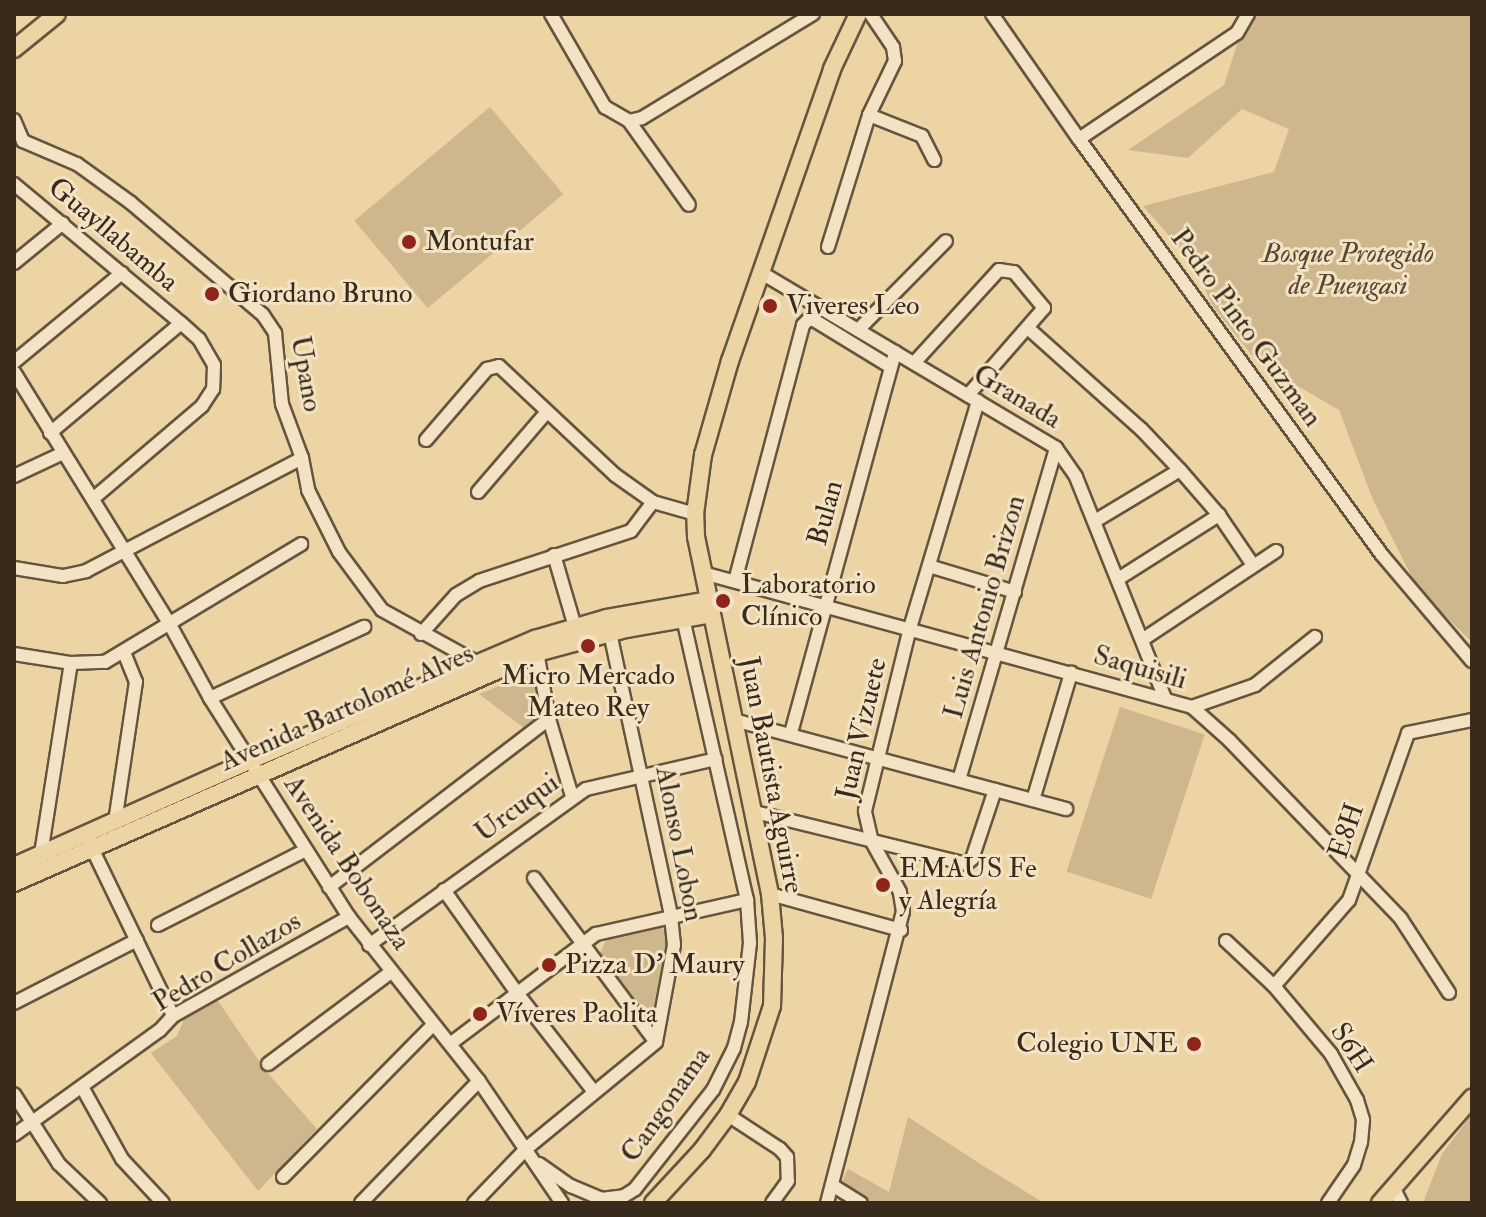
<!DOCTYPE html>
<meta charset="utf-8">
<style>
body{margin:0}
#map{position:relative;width:1486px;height:1217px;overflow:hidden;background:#edd4a4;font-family:"IM FELL Double Pica",serif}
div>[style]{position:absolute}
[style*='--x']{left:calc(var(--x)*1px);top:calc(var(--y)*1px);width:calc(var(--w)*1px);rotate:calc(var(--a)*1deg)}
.green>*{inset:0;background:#ceb78d;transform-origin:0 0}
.roads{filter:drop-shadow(2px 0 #66553e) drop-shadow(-2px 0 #66553e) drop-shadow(0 2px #66553e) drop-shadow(0 -2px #66553e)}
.minor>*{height:12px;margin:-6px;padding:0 6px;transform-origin:6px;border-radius:6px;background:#f3e3c4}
.major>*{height:16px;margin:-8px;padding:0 8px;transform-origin:8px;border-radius:8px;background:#edd4a4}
.dots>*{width:22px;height:22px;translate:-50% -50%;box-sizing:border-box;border:4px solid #f3e3c4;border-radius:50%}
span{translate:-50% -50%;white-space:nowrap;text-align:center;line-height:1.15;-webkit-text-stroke:6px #f3e3c4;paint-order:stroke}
.street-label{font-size:28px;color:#392b1c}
.poi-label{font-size:28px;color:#392b1c}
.left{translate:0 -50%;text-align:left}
.right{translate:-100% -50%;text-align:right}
.park-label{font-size:28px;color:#574733;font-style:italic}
.frame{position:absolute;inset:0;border:16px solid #392b1c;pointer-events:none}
</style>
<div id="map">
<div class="green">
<div style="clip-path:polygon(1247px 14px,1472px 14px,1472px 642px,1418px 589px,1373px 500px,1339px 410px,1258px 363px,1212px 305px,1194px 264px,1143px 206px,1274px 172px,1289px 129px,1242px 109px,1188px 158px,1128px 150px,1224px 85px)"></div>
<div style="left:490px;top:107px;width:114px;height:177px;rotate:50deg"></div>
<div style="clip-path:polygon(538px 670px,546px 718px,528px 731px,479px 694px)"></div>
<div style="left:1120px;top:707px;width:89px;height:173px;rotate:18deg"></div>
<div style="clip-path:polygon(658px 924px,663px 928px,666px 940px,653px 1031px,600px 953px,607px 938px)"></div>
<div style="clip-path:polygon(216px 998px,265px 1070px,317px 1129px,258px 1191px,151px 1053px,177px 1036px,186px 1015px)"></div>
<div style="clip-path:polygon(1472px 1114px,1472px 1203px,1423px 1203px,1442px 1154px)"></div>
<div style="clip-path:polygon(908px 1117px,982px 1165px,1044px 1203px,871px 1203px,841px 1184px,848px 1169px,889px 1192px)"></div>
</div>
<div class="roads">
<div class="minor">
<div style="--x:551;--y:14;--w:108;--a:59.9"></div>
<div style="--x:605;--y:107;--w:28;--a:30"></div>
<div style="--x:629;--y:121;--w:103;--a:54.5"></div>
<div style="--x:992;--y:14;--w:152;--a:55.2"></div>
<div style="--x:1079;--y:139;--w:515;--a:53.93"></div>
<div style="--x:1382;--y:555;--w:139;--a:49.7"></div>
<div style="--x:869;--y:115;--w:57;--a:21.6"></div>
<div style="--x:922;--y:136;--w:27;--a:63"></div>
<div style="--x:14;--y:120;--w:23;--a:67"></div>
<div style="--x:629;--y:121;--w:13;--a:-13"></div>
<div style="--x:642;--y:118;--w:200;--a:-31.3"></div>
<div style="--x:1079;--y:139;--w:190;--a:-33.9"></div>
<div style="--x:1237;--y:33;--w:22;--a:-60"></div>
<div style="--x:23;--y:141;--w:59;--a:23.1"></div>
<div style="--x:77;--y:164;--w:67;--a:35.8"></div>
<div style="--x:131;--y:203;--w:173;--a:40.3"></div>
<div style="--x:263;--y:315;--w:22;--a:56"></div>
<div style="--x:275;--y:333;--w:71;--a:84.4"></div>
<div style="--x:282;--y:404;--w:58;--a:69.7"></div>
<div style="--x:302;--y:458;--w:33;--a:79"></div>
<div style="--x:308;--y:490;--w:69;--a:63.4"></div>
<div style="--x:339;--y:552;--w:72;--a:53.4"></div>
<div style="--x:382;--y:610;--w:110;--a:28.9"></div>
<div style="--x:14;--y:184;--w:217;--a:39.8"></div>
<div style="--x:181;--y:323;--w:24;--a:42"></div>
<div style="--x:199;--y:339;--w:30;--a:60"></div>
<div style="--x:214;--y:365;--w:24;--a:92"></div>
<div style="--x:213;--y:389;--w:20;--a:123"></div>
<div style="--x:202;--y:406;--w:142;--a:139.6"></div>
<div style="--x:828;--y:247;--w:138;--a:-72.7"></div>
<div style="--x:869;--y:115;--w:60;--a:-64.3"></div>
<div style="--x:895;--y:61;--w:14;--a:-98"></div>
<div style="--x:893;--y:47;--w:40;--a:-124"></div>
<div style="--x:14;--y:263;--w:63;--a:-39.2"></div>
<div style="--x:760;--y:272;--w:344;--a:30.7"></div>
<div style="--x:1056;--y:448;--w:35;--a:55"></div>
<div style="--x:1076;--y:477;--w:238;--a:68.1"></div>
<div style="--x:1029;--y:329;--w:150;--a:41.8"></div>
<div style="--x:1141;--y:429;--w:57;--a:46.4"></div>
<div style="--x:1180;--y:470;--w:60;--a:49.1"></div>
<div style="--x:1219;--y:515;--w:60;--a:55.8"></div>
<div style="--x:858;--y:330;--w:125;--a:-45.3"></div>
<div style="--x:14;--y:362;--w:140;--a:-39.5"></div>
<div style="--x:914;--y:363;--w:126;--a:-47.6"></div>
<div style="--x:999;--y:270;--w:15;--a:8"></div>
<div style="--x:1014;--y:272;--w:47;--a:50.2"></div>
<div style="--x:1044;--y:308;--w:116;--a:131.1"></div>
<div style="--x:14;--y:372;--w:295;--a:58.3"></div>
<div style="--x:169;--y:623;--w:85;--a:61.3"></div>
<div style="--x:210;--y:698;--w:259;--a:57.6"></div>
<div style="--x:349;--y:917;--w:209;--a:51.6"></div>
<div style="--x:479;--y:1081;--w:148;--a:55.8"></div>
<div style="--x:50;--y:433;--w:171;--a:-40"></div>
<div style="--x:426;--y:440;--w:94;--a:-49.3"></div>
<div style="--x:487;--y:369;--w:12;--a:-14"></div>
<div style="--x:499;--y:366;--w:159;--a:43.2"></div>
<div style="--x:615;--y:475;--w:47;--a:35.4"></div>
<div style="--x:653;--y:502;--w:44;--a:15.9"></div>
<div style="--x:14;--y:476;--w:54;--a:-25.1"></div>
<div style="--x:478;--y:492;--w:104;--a:-49.3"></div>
<div style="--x:1095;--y:521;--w:99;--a:-31"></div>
<div style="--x:554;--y:555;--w:75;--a:73.7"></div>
<div style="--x:929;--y:566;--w:90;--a:16.8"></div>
<div style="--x:14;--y:568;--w:50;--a:9.3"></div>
<div style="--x:63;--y:576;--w:24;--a:-12"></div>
<div style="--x:86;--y:571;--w:244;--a:-27.6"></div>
<div style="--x:703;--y:573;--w:507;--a:15.32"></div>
<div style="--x:1192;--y:707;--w:50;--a:41.7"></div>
<div style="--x:1229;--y:740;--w:248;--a:46.1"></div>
<div style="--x:1401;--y:919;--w:88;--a:57"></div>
<div style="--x:1118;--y:579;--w:120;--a:-32.4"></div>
<div style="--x:735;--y:581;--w:265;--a:-75.1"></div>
<div style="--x:803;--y:325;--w:8;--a:-45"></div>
<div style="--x:809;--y:319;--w:5;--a:11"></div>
<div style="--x:814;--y:320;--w:90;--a:31.4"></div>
<div style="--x:421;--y:634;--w:52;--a:-48.1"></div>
<div style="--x:456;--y:595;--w:27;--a:-31"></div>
<div style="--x:479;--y:581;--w:160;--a:-18.2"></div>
<div style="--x:631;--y:531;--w:36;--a:-53"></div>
<div style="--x:1142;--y:640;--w:161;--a:-33.6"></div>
<div style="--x:536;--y:646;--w:74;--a:79.9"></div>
<div style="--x:549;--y:719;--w:80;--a:73.4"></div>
<div style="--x:14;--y:654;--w:58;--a:9"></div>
<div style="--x:71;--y:663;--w:34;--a:-2"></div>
<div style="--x:105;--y:662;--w:229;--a:-31"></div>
<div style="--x:210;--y:698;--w:170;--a:-24.8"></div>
<div style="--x:1192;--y:707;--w:67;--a:-19.2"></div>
<div style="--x:1255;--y:685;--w:77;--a:-38.7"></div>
<div style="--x:734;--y:720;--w:344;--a:15"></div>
<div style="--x:791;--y:733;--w:395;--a:-74.7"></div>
<div style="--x:959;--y:780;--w:346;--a:-73.7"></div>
<div style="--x:1033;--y:800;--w:133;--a:-73.3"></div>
<div style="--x:755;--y:812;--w:217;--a:13.8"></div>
<div style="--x:966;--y:864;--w:8;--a:-40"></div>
<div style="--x:972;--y:859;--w:73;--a:-71.6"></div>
<div style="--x:115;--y:822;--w:142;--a:-81.5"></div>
<div style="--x:136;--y:682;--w:31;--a:-112"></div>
<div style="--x:89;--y:842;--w:193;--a:64.2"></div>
<div style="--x:41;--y:854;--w:193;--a:-81.1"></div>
<div style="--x:534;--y:878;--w:204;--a:53.4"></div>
<div style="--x:329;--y:887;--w:277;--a:-37.4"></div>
<div style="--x:444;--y:890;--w:126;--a:54.7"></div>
<div style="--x:517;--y:993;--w:125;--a:52.1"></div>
<div style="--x:770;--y:894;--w:136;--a:15.4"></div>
<div style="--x:158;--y:925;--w:166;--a:-26.9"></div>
<div style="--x:1226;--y:941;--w:66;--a:43.2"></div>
<div style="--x:1274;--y:986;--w:89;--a:50"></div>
<div style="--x:1331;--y:1054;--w:53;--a:60.5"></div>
<div style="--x:1357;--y:1100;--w:21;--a:73"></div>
<div style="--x:1363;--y:1120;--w:22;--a:95"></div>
<div style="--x:1361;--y:1142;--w:24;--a:107"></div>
<div style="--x:1354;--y:1165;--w:46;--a:124.4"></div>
<div style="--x:369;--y:945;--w:267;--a:-35.7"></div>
<div style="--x:586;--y:789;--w:133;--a:-13"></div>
<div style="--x:1274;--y:986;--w:114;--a:-48.9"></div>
<div style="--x:1349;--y:900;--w:177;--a:-70.5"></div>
<div style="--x:1408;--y:733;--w:65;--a:-11.5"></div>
<div style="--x:14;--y:1003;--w:138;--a:-27.1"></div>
<div style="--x:450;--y:1044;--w:183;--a:-37"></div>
<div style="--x:596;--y:934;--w:155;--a:-12.7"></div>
<div style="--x:268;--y:1064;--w:154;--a:-36.8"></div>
<div style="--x:82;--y:1087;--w:82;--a:60.9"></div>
<div style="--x:122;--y:1159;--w:60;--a:47"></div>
<div style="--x:14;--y:1094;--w:83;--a:57.3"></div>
<div style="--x:59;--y:1164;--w:57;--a:43.6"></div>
<div style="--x:728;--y:1115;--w:62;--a:33.2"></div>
<div style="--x:780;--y:1149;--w:11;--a:49"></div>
<div style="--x:787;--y:1157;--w:24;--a:88"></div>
<div style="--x:788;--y:1181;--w:27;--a:126"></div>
<div style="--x:14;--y:1135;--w:180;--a:-35.7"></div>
<div style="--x:160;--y:1030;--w:19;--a:-47"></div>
<div style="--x:173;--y:1016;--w:202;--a:-29.4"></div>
<div style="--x:539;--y:1164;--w:39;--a:35"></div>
<div style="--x:571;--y:1186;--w:33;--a:23"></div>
<div style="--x:601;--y:1199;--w:23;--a:-7"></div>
<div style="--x:624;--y:1196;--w:13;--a:-32"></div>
<div style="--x:635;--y:1189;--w:126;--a:-51.8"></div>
<div style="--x:713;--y:1090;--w:47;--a:-63.4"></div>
<div style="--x:734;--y:1048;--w:27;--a:-75"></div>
<div style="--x:741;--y:1022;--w:80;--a:-83.5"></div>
<div style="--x:750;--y:943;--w:43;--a:-94"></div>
<div style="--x:747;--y:900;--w:294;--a:-102.8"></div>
<div style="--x:283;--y:1177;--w:214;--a:-45.4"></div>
<div style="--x:832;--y:1185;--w:34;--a:32"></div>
<div style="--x:1394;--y:1189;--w:16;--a:63"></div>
<div style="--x:361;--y:1203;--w:170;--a:-46"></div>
<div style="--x:474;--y:1203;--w:76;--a:-46.1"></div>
<div style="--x:527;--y:1148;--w:167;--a:-39.4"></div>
<div style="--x:656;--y:1042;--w:99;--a:-79.5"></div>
<div style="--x:674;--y:945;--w:30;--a:-96"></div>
<div style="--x:671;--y:915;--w:289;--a:-102.2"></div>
<div style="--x:827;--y:1203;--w:301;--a:-75.4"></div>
<div style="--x:903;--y:912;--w:20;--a:-99"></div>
<div style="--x:900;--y:892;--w:57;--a:-119.2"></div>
<div style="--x:872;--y:842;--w:32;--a:-103"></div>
<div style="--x:865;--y:811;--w:188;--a:-76.2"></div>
<div style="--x:910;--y:628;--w:237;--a:-73.3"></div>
</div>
<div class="major">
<div style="--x:14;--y:49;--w:55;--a:-39.1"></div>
<div style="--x:14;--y:866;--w:260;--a:-24.1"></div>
<div style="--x:251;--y:760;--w:309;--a:-23.1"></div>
<div style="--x:535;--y:639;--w:75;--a:-16.3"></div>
<div style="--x:607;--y:618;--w:104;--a:-10"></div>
<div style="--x:14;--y:883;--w:571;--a:-23.74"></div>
<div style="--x:537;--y:653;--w:92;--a:-15.1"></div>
<div style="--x:626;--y:629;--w:87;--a:-9.9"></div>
<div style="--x:653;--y:1203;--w:72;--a:-47.2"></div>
<div style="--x:702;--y:1150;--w:44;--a:-53.4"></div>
<div style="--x:728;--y:1115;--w:38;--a:-60"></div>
<div style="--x:747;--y:1082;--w:80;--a:-71.8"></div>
<div style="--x:772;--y:1006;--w:68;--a:-88.3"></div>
<div style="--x:774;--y:938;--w:44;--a:-95.2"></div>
<div style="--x:770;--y:894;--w:365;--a:-101.7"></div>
<div style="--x:696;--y:537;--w:23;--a:-92"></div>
<div style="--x:695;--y:514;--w:60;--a:-82.3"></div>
<div style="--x:703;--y:455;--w:98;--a:-74"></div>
<div style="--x:730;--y:361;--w:309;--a:-70.7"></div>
<div style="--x:832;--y:69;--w:61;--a:-64.7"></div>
<div style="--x:1380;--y:1203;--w:140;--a:-48.8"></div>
</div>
</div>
<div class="dots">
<div style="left:409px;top:242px;background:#8f2418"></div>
<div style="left:212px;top:294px;background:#8f2418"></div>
<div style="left:770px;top:306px;background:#8f2418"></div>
<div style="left:723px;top:601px;background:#8f2418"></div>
<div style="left:588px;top:646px;background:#8f2418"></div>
<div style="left:883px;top:885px;background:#8f2418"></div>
<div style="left:549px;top:965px;background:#8f2418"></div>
<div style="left:480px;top:1014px;background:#8f2418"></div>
<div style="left:1194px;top:1044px;background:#8f2418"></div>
</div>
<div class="street-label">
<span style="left:113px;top:235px;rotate:40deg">Guayllabamba</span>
<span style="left:1246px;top:328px;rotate:54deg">Pedro Pinto Guzman</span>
<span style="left:306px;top:374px;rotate:80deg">Upano</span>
<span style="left:1017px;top:397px;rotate:31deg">Granada</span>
<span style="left:826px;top:513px;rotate:-75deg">Bulan</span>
<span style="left:985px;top:607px;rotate:-74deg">Luis Antonio Brizon</span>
<span style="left:1140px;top:668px;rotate:16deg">Saquisili</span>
<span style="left:347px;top:708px;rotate:-24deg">Avenida Bartolomé Alves</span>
<span style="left:862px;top:729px;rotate:-77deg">Juan Vizuete</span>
<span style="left:771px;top:775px;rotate:79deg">Juan Bautista Aguirre</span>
<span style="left:517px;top:808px;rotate:-36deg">Urcuqui</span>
<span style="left:1347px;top:831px;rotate:-71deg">E8H</span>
<span style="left:679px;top:844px;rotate:79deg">Alonso Lobon</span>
<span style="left:347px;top:863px;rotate:56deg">Avenida Bobonaza</span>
<span style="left:227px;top:962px;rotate:-31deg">Pedro Collazos</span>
<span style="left:1351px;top:1048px;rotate:57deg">S6H</span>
<span style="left:666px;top:1105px;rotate:-55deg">Cangonama</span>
</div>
<div class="poi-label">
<span class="left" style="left:425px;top:242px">Montufar</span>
<span class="left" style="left:228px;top:294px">Giordano Bruno</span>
<span class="left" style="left:786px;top:306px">Viveres Leo</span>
<span class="left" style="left:741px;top:601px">Laboratorio<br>Clínico</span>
<span style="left:588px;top:692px">Micro Mercado<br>Mateo Rey</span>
<span class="left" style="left:899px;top:885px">EMAUS Fe<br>y Alegría</span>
<span class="left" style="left:565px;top:965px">Pizza D' Maury</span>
<span class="left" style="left:496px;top:1014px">Víveres Paolita</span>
<span class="right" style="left:1178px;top:1044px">Colegio UNE</span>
</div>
<div class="park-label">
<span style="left:1348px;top:270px">Bosque Protegido<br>de Puengasi</span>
</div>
<div class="frame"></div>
</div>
